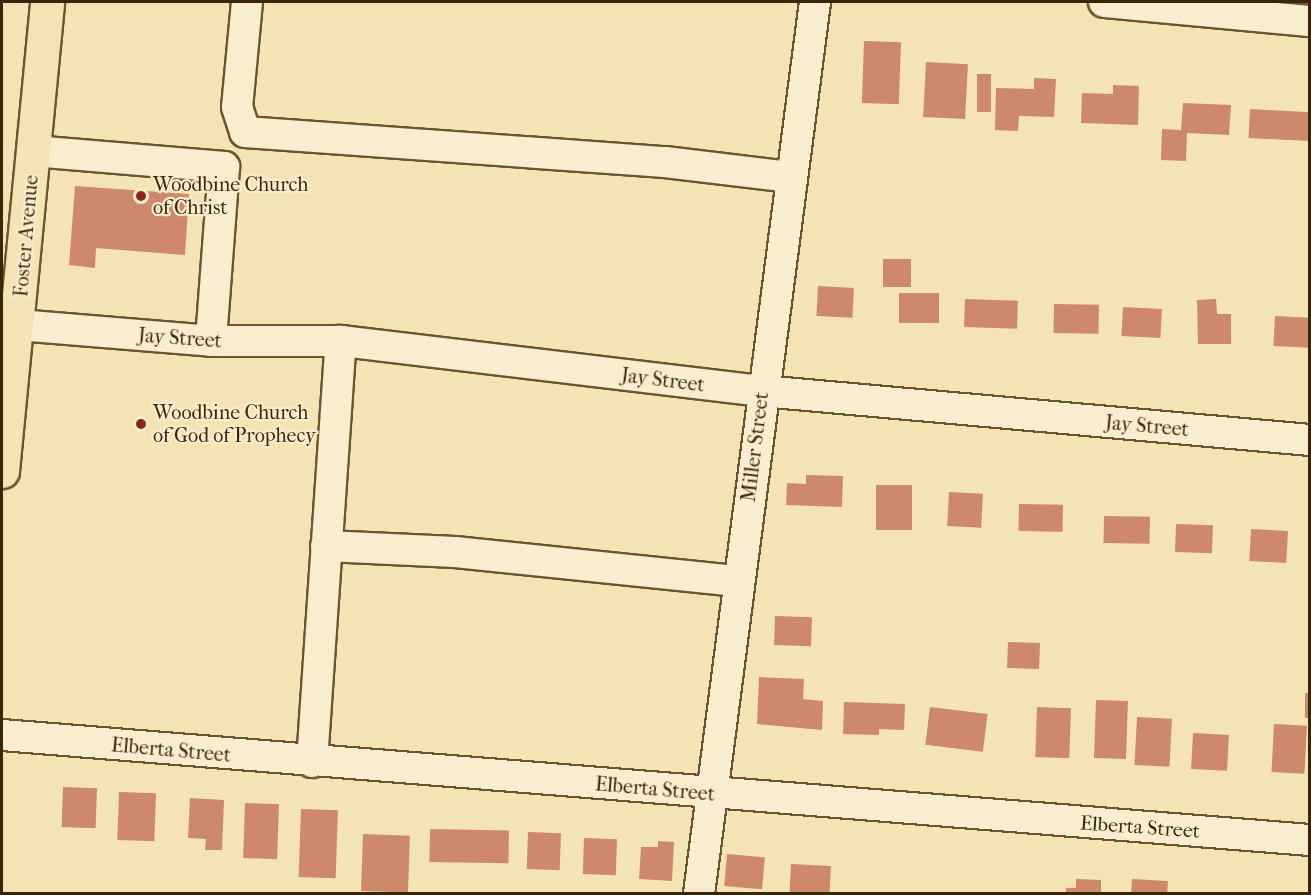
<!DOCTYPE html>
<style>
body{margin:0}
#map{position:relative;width:1311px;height:895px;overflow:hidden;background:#f4e4b3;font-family:"IM FELL French Canon",serif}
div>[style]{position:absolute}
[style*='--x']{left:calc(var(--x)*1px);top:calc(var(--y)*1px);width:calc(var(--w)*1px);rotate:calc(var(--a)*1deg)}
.building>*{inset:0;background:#cd8969;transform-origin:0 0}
.roads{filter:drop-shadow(2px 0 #695630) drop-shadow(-2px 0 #695630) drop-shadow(0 2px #695630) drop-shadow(0 -2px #695630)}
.minor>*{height:30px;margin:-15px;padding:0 15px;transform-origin:15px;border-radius:15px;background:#f8edce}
.major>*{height:33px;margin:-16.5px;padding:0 16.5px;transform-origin:16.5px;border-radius:16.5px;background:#f4e4b3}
.dots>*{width:16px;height:16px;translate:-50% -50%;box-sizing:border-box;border:3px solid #f8edce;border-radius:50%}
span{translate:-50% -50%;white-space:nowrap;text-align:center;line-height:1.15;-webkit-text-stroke:4.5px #f8edce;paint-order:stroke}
.poi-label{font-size:20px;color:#3b2604}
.left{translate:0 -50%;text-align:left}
.street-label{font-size:20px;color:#3b2604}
.frame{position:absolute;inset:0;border:3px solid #3b2604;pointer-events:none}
</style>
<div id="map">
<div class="building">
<div style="left:864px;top:41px;width:37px;height:62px;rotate:2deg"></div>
<div style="left:926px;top:62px;width:42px;height:55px;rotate:3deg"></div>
<div style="left:977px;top:74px;width:14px;height:38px"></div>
<div style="clip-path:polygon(1034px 78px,1056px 79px,1054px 117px,1019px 116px,1018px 131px,995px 130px,996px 88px,1034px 89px)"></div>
<div style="clip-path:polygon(1113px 85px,1139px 86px,1138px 125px,1081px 123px,1082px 93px,1113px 94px)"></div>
<div style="clip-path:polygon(1183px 103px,1231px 105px,1229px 135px,1187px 133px,1186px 161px,1161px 160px,1162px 129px,1181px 130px)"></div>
<div style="left:1250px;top:109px;width:60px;height:29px;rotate:3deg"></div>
<div style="clip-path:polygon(75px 186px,189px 194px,185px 255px,96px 248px,95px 268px,69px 265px)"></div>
<div style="left:883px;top:259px;width:28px;height:28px"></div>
<div style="left:818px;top:286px;width:36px;height:30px;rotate:3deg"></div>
<div style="left:899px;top:293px;width:40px;height:30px"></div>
<div style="left:965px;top:299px;width:53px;height:28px;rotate:2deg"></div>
<div style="clip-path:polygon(1216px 299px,1217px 314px,1231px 314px,1231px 344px,1198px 344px,1197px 300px)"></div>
<div style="left:1054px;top:304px;width:45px;height:29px;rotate:1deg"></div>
<div style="left:1123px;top:307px;width:39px;height:29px;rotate:3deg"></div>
<div style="left:1275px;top:316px;width:35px;height:30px;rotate:3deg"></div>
<div style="clip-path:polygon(806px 475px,843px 476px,842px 507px,786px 505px,787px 483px,806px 484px)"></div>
<div style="left:876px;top:485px;width:36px;height:45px"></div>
<div style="left:949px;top:492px;width:34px;height:34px;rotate:3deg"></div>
<div style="left:1019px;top:504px;width:44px;height:27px;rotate:1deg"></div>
<div style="left:1104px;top:516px;width:46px;height:27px;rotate:1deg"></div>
<div style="left:1176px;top:524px;width:37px;height:28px;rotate:2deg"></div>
<div style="left:1251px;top:529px;width:37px;height:32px;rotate:3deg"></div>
<div style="left:775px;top:616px;width:37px;height:29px;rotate:2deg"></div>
<div style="left:1008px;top:642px;width:32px;height:26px;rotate:2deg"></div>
<div style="clip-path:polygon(759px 677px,804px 679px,803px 699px,823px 701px,822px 730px,757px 724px)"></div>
<div style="left:1305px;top:693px;width:5px;height:25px"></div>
<div style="left:1096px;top:700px;width:32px;height:58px;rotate:2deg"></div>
<div style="clip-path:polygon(844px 702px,905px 704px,904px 730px,879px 729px,879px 735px,843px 734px)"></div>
<div style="left:930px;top:707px;width:58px;height:38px;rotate:7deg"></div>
<div style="left:1037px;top:707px;width:34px;height:50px;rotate:2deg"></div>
<div style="left:1137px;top:717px;width:35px;height:48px;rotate:3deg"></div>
<div style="left:1274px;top:724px;width:33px;height:48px;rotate:3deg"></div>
<div style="left:1193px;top:733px;width:36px;height:36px;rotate:3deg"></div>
<div style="left:63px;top:787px;width:34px;height:40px;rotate:2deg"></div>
<div style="left:119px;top:792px;width:37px;height:48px;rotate:2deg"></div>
<div style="clip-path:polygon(190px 798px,224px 800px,222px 850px,205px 850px,206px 839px,188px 838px)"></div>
<div style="left:245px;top:803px;width:34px;height:55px;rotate:2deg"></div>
<div style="left:301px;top:809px;width:37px;height:68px;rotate:2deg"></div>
<div style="left:430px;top:829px;width:79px;height:33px;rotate:1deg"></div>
<div style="left:528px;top:832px;width:33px;height:37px;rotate:2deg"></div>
<div style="left:363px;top:834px;width:47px;height:57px;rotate:2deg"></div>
<div style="left:584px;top:838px;width:33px;height:36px;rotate:2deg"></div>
<div style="clip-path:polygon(658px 841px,674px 842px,672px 881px,639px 879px,641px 847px,658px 847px)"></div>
<div style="left:727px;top:854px;width:38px;height:32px;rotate:5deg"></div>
<div style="left:791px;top:864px;width:40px;height:30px;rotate:3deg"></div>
<div style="clip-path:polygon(1076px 879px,1101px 880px,1101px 894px,1066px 894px,1066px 888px,1076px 888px)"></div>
<div style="left:1132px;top:879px;width:36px;height:15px;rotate:3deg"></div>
</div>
<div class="roads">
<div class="minor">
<div style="--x:247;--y:2;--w:105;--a:95.4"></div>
<div style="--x:237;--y:107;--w:26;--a:72"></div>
<div style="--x:245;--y:132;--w:421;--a:4.1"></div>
<div style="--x:665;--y:162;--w:127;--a:6.8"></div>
<div style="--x:1104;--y:2;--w:207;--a:5.3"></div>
<div style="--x:33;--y:151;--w:192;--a:4.8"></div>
<div style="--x:224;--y:167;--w:174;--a:94.3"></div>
<div style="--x:18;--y:325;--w:194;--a:4.7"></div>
<div style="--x:211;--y:341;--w:130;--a:0"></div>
<div style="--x:341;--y:341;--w:424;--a:6.8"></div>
<div style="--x:762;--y:391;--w:550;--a:5.11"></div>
<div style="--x:326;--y:546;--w:129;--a:2.7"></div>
<div style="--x:455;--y:552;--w:284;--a:5.9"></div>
<div style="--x:2;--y:735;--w:1312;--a:4.59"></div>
<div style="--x:312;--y:762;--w:422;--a:-86.1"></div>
<div style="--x:699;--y:894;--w:900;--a:-82.59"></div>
</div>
<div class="major">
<div style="--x:2;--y:471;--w:471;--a:-84.5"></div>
</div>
</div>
<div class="dots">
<div style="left:141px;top:196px;background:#8f2418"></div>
<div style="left:141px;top:424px;background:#8f2418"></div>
</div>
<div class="poi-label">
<span class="left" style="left:153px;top:196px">Woodbine Church<br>of Christ</span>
<span class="left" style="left:153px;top:424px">Woodbine Church<br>of God of Prophecy</span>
</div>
<div class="street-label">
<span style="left:26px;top:236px;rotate:-85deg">Foster Avenue</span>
<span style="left:180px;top:338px;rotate:4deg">Jay Street</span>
<span style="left:663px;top:380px;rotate:7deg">Jay Street</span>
<span style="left:1147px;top:426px;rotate:5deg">Jay Street</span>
<span style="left:755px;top:447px;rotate:-83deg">Miller Street</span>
<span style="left:171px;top:750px;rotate:5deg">Elberta Street</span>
<span style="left:655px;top:789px;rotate:5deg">Elberta Street</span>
<span style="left:1140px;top:827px;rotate:4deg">Elberta Street</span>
</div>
<div class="frame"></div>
</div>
